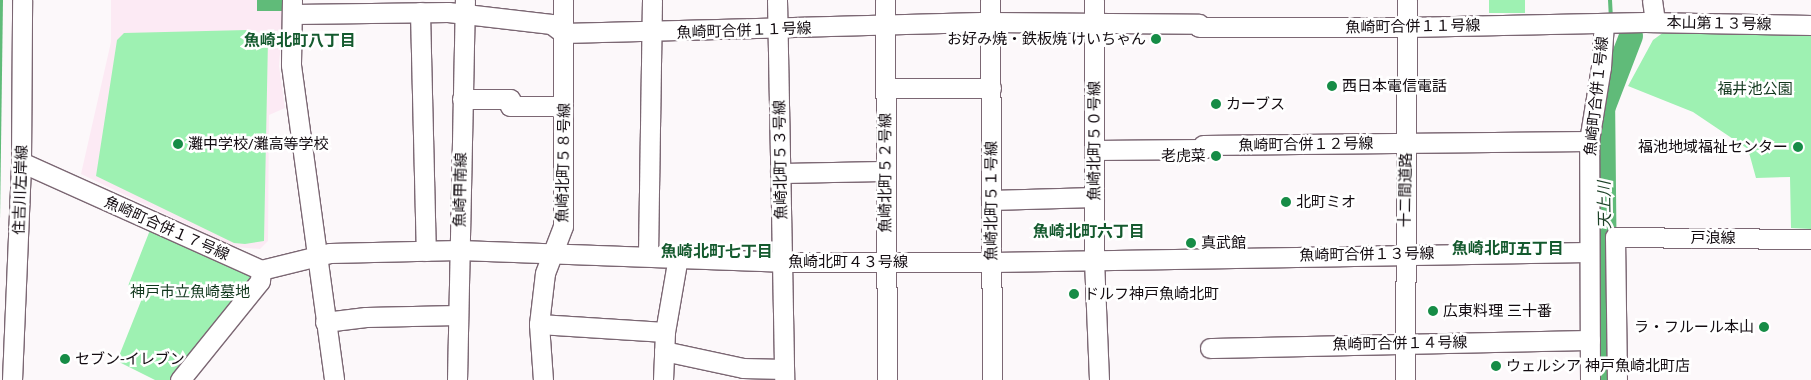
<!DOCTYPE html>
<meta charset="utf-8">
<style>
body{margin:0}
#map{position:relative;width:1811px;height:380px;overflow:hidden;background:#fcf8fa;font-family:"Open Sans","Noto Sans JP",sans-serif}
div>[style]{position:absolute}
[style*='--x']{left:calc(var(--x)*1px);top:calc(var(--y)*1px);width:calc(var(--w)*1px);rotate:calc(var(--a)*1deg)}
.built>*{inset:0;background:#fceaf4}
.green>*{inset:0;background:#9ef1b2;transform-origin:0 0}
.water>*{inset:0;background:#60bb79;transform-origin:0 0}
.stream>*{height:4px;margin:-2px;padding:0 2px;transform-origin:2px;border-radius:2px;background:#60bb79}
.river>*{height:24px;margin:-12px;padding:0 12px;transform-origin:12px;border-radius:12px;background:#60bb79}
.roads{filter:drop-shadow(1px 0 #7b6773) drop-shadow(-1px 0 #7b6773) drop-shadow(0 1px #7b6773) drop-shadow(0 -1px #7b6773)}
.minor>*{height:19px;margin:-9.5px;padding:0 9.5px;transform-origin:9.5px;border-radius:9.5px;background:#fff}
.dots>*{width:14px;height:14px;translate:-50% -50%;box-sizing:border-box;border:2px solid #fff;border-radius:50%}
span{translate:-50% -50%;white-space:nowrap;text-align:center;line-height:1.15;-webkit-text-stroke:5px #fff;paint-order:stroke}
.street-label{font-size:15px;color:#130c11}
.poi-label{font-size:15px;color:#130c11}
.right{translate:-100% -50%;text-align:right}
.left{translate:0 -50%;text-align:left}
.park-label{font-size:15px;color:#11371d}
.neighbourhood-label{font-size:16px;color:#145a2e;font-weight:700}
.water-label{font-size:16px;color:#1d4227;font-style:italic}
</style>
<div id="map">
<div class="built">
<div style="clip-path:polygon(111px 0,284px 0,279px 66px,285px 108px,269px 115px,268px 241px,260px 249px,235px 247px,81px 174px,111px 42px)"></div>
</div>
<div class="green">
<div style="left:1489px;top:0;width:36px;height:13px"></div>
<div style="clip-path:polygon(247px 30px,247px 39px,268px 39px,264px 241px,245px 244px,234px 243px,96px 176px,117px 40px,124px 33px)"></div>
<div style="clip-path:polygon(1664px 32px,1811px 36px,1811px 229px,1791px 228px,1790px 177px,1756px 178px,1748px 149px,1693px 112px,1628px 86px,1653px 40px)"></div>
<div style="clip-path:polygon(152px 225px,254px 273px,255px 281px,176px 380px,155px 380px,117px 361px,145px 291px,128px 286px)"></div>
</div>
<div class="water">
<div style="clip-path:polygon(0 0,3px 0,0 220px)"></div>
<div style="left:257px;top:0;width:25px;height:11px"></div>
</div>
<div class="stream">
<div style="--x:1610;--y:0;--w:18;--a:87"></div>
<div style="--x:1610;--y:52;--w:24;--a:78"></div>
</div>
<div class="river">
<div style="--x:1606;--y:380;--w:271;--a:-90.6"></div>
<div style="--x:1603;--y:109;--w:78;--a:-69"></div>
</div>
<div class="roads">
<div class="minor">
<div style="--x:292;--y:0;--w:65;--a:90.9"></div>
<div style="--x:291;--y:65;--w:318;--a:82.2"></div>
<div style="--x:777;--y:0;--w:380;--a:88.9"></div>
<div style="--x:885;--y:0;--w:380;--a:89.7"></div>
<div style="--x:990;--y:0;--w:380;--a:89.7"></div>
<div style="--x:1094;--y:0;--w:260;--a:90"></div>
<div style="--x:1094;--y:260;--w:120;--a:87.6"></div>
<div style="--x:1652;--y:0;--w:22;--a:82"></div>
<div style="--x:420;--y:12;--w:239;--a:88.6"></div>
<div style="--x:293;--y:14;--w:155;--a:-0.7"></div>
<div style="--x:448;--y:12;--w:104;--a:6.6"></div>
<div style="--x:551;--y:24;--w:15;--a:37"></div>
<div style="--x:563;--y:33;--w:427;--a:-1.5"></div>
<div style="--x:990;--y:22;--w:209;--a:0.5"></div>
<div style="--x:1199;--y:27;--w:208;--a:0"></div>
<div style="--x:1407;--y:27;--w:238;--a:-1.2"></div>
<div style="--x:1645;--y:22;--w:166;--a:1"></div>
<div style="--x:885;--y:88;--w:106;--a:0"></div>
<div style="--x:462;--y:99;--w:48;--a:0"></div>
<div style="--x:510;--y:99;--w:7;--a:90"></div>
<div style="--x:510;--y:106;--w:53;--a:0"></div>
<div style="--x:1203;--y:145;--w:386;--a:-0.6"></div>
<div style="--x:1094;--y:150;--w:109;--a:-0.5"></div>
<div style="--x:21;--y:162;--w:263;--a:24.2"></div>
<div style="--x:261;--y:270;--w:71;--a:-13.8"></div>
<div style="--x:330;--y:253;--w:129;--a:-1.3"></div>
<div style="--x:459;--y:250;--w:323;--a:2.1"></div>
<div style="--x:782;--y:262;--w:210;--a:0"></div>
<div style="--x:992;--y:262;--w:596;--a:-0.96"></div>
<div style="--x:780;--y:173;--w:105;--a:-1.1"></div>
<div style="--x:991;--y:200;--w:103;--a:-1.7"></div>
<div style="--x:648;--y:255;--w:255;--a:-89.1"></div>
<div style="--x:325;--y:322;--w:41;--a:-7"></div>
<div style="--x:366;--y:317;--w:92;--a:-1.2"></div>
<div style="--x:539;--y:324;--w:126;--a:3.6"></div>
<div style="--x:1210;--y:348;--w:380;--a:-1.2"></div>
<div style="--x:664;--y:351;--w:81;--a:12.1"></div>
<div style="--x:743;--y:368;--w:41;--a:1.4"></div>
<div style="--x:12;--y:380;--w:218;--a:-87.6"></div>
<div style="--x:21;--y:162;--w:162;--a:-89.6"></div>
<div style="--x:180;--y:380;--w:127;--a:-51.1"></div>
<div style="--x:260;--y:281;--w:11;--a:-85"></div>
<div style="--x:457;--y:380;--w:380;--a:-88.8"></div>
<div style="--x:543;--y:380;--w:56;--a:-94.1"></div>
<div style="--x:539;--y:324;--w:51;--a:-83.3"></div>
<div style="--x:545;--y:273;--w:50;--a:-69"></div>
<div style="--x:563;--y:226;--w:226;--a:-90"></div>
<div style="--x:663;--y:380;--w:48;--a:-87.6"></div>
<div style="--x:665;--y:332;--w:76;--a:-80.2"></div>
<div style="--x:1405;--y:380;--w:380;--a:-89.7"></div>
<div style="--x:1590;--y:380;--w:239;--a:-90.2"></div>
<div style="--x:1589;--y:141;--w:75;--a:-80.8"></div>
<div style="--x:1601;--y:67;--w:44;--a:-86.1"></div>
<div style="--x:1617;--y:380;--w:143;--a:-90.8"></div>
<div style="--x:1615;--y:237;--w:196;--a:0.6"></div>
</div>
</div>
<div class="dots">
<div style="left:1156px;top:39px;background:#168c46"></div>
<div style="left:1332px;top:86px;background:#168c46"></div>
<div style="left:1216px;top:104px;background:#168c46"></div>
<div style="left:178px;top:144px;background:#168c46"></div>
<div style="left:1798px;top:147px;background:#168c46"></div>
<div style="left:1216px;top:156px;background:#168c46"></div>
<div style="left:1286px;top:202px;background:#168c46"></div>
<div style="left:1191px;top:243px;background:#168c46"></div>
<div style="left:1074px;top:294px;background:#168c46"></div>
<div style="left:1433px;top:311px;background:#168c46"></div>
<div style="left:1764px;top:327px;background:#168c46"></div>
<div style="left:65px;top:359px;background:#168c46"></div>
<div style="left:1496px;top:366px;background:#168c46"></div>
</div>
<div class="street-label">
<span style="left:1719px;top:23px;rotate:1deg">本山第１３号線</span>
<span style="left:1413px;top:26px;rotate:-1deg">魚崎町合併１１号線</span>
<span style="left:744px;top:30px;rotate:-2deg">魚崎町合併１１号線</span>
<span style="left:1596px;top:96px;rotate:-84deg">魚崎町合併１号線</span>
<span style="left:1094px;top:141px;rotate:-90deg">魚崎北町５０号線</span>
<span style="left:1306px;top:144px;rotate:-1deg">魚崎町合併１２号線</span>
<span style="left:780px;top:160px;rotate:-91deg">魚崎北町５３号線</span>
<span style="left:563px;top:163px;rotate:-89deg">魚崎北町５８号線</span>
<span style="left:885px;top:173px;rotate:-90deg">魚崎北町５２号線</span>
<span style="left:20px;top:190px;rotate:-88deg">住吉川左岸線</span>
<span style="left:460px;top:190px;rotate:-89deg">魚崎甲南線</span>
<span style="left:1405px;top:190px;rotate:-89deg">十二間道路</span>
<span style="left:991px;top:201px;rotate:-90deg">魚崎北町５１号線</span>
<span style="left:167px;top:228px;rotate:24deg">魚崎町合併１７号線</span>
<span style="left:1713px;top:238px">戸浪線</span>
<span style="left:1367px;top:254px;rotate:-1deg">魚崎町合併１３号線</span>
<span style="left:848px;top:262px">魚崎北町４３号線</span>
<span style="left:1400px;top:343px;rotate:-1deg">魚崎町合併１４号線</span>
</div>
<div class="poi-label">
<span class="right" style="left:1146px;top:39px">お好み焼・鉄板焼 けいちゃん</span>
<span class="left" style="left:1342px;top:86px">西日本電信電話</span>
<span class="left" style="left:1226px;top:104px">カーブス</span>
<span class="left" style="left:188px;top:144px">灘中学校/灘高等学校</span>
<span class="right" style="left:1788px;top:147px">福池地域福祉センター</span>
<span class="right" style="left:1206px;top:156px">老虎菜</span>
<span class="left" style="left:1296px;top:202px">北町ミオ</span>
<span class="left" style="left:1201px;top:243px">真武館</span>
<span class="left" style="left:1084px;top:294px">ドルフ神戸魚崎北町</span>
<span class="left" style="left:1443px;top:311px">広東料理 三十番</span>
<span class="right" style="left:1754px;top:327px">ラ・フルール本山</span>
<span class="left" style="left:75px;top:359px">セブン-イレブン</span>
<span class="left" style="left:1506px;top:366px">ウェルシア 神戸魚崎北町店</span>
</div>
<div class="park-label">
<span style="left:1755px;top:89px">福井池公園</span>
<span style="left:190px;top:292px">神戸市立魚崎墓地</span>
</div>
<div class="neighbourhood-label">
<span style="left:300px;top:40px">魚崎北町八丁目</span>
<span style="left:1089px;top:231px">魚崎北町六丁目</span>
<span style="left:1508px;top:248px">魚崎北町五丁目</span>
<span style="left:717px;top:251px">魚崎北町七丁目</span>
</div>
<div class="water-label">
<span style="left:1604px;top:205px;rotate:-91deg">天上川</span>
</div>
</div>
